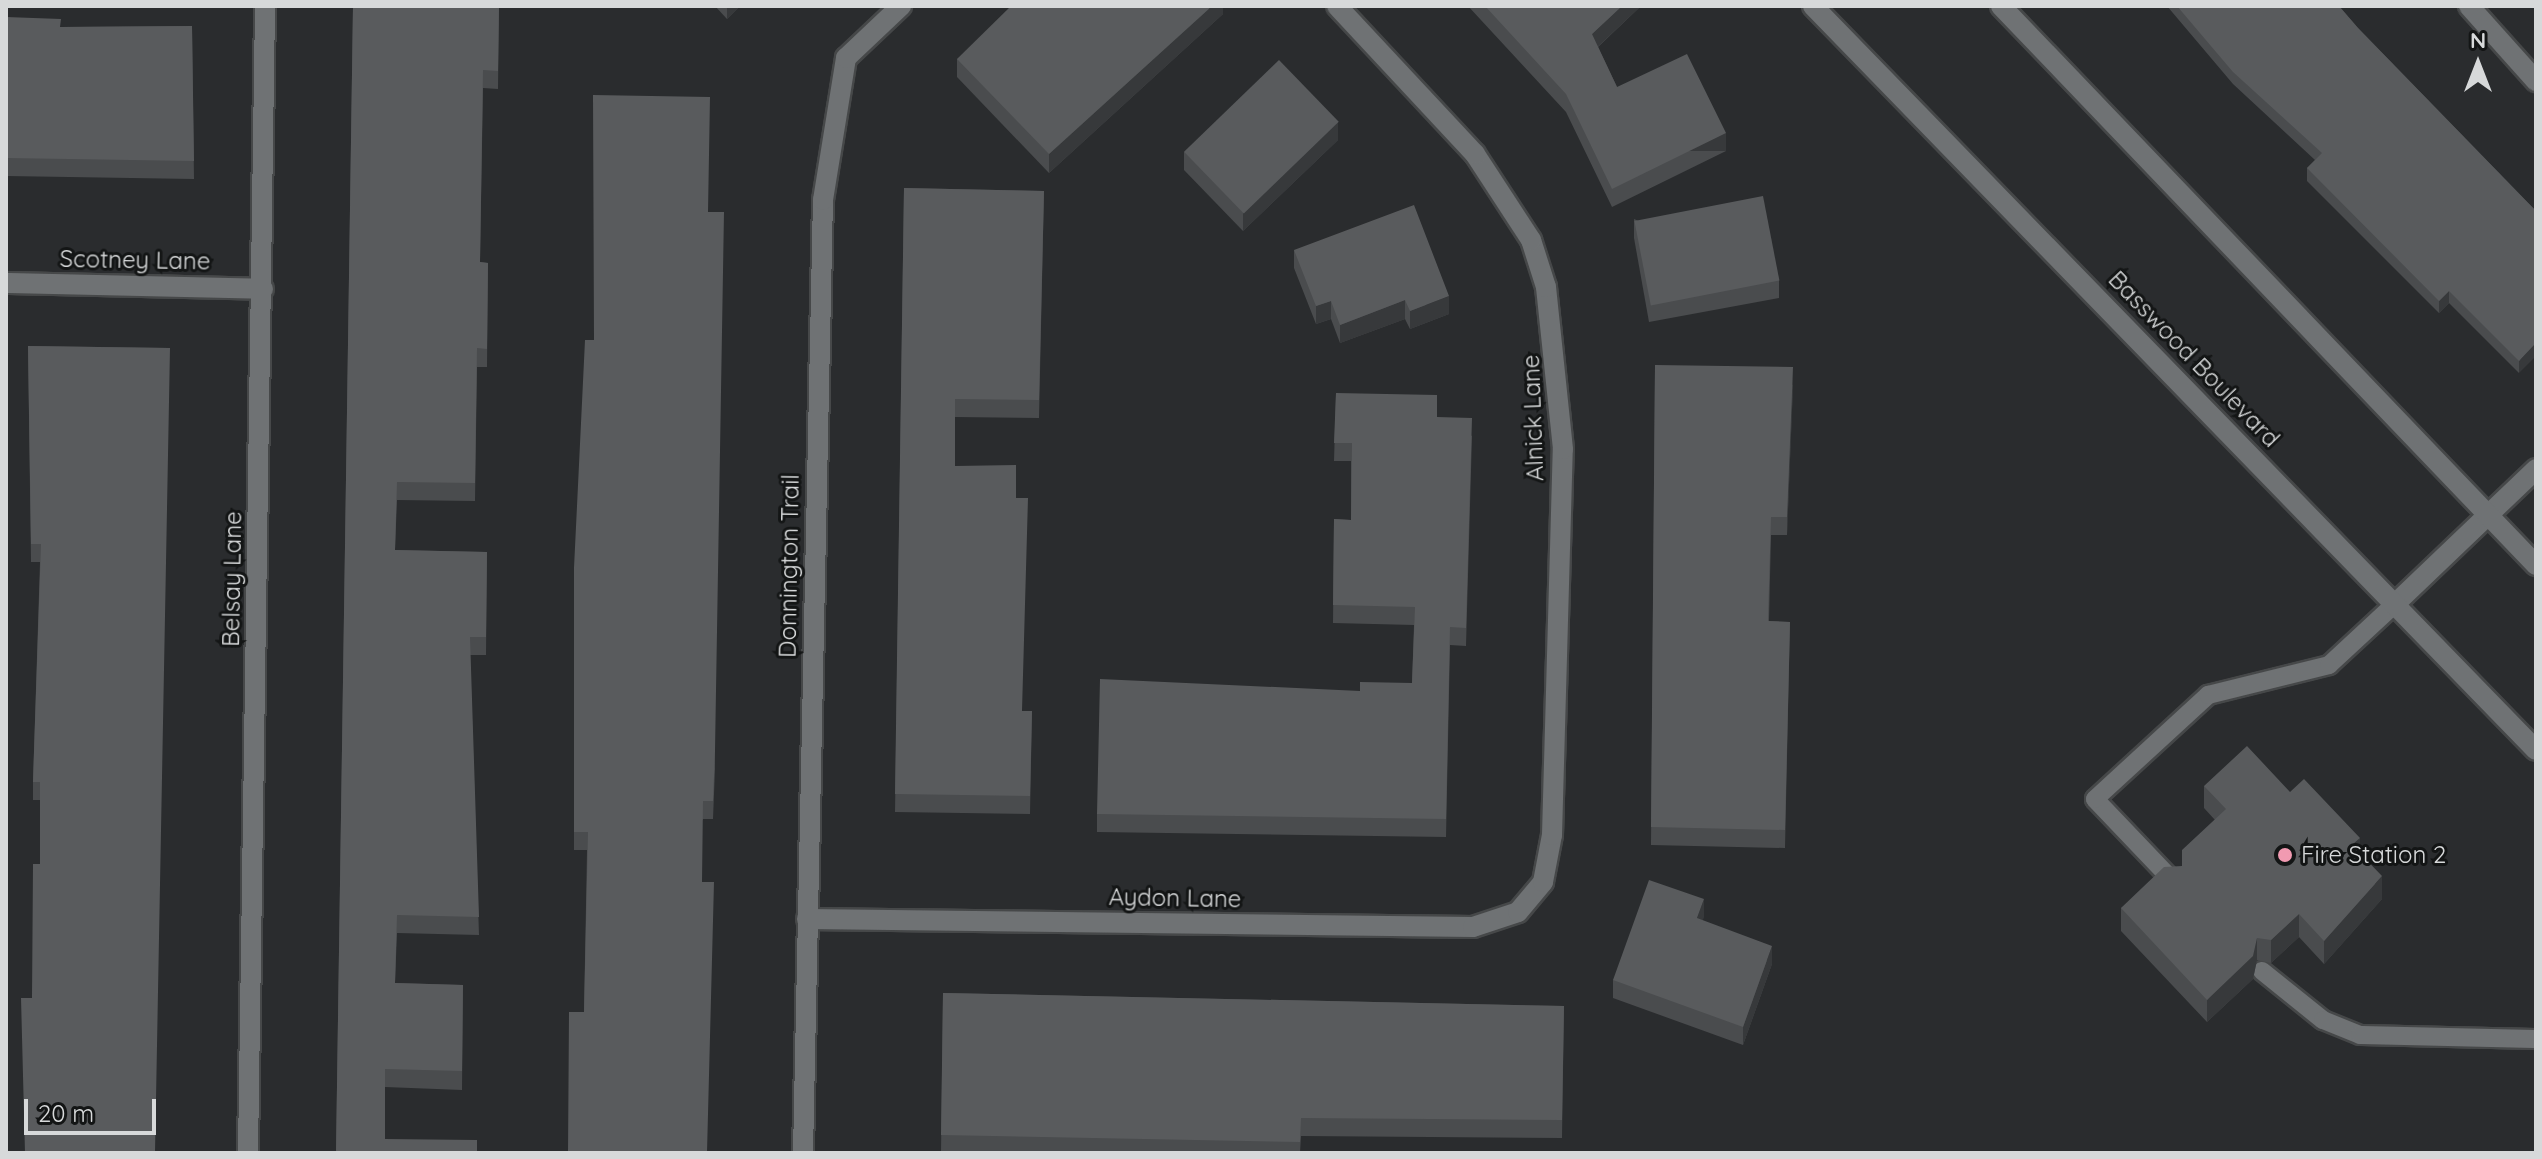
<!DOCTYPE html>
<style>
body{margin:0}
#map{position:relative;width:2542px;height:1159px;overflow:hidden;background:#2a2c2e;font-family:Quicksand,sans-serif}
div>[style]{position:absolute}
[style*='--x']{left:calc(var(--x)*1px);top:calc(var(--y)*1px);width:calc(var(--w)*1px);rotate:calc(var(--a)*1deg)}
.roads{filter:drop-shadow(2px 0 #464849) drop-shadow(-2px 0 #464849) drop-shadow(0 2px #464849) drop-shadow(0 -2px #464849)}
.lane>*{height:18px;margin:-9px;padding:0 9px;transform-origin:9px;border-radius:9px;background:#6f7274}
.street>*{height:20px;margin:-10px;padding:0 10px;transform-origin:10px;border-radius:10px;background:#6f7274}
.secondary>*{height:20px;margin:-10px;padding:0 10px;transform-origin:10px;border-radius:10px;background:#6f7274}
.wall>*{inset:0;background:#4a4c4e}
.shaded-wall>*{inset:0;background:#37393b;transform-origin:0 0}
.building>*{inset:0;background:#595b5d;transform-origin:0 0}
.dots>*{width:22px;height:22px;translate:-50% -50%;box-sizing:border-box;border:4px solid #131515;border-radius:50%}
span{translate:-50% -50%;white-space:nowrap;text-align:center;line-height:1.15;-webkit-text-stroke:6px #131515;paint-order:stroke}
.street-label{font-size:24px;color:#d7d9da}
.poi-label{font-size:24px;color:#d7d9da}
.left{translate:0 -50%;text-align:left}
.frame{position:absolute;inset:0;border:8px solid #d7d9da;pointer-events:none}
.north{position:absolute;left:2438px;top:24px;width:80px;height:80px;-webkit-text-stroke:6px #131515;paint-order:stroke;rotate:0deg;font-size:22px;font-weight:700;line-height:32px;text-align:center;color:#d7d9da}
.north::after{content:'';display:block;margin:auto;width:28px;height:36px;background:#d7d9da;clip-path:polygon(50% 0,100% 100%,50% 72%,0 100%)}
.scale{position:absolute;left:24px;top:1099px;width:132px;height:36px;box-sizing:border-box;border:4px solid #d7d9da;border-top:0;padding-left:10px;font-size:24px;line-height:28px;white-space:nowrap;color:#d7d9da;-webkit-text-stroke:6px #131515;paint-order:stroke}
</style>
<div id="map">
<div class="roads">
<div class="lane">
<div style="--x:2173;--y:881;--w:113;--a:-133.6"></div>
<div style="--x:2095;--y:799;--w:154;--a:-42.6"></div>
<div style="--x:2208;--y:695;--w:125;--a:-13.9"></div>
<div style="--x:2329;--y:665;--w:91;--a:-42.8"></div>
<div style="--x:2262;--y:971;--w:78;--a:38.8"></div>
<div style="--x:2323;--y:1020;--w:40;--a:22"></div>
<div style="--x:2360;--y:1035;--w:176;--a:1.3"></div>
</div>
<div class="street">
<div style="--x:2469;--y:6;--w:101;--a:48.2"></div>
<div style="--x:6;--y:283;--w:257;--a:1.3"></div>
<div style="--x:2396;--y:603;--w:194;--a:-43.7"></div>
<div style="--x:807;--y:919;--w:666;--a:0.69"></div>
<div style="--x:1473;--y:927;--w:47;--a:-18.4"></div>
<div style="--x:1518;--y:912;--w:39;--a:-50"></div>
<div style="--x:1543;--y:882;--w:48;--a:-79.2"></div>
<div style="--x:1552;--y:835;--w:386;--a:-88.4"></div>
<div style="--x:1563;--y:449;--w:163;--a:-96"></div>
<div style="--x:1546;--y:287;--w:49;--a:-107.7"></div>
<div style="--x:1531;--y:240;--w:103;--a:-123.1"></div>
<div style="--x:1475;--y:154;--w:202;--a:-133"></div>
<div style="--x:248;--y:1153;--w:1147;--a:-89.15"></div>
<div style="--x:803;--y:1153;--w:953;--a:-88.8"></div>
<div style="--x:823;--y:200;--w:144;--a:-80.8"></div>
<div style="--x:846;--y:58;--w:76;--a:-43.4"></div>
</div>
<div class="secondary">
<div style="--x:1813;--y:6;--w:1037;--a:45.82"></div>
<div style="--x:2001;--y:6;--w:774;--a:46.26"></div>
</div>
</div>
<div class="wall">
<div style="clip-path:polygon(353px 6px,499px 6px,498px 89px,483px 88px,480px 262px,488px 263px,487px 367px,477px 367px,475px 501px,397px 500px,395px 550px,487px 552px,486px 655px,470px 655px,479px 935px,397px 933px,395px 983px,463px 985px,462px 1090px,385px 1087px,336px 1153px)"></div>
<div style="clip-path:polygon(715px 6px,740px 6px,727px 19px)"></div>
<div style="clip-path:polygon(1223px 6px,1223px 14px,1049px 173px,957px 77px,957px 59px)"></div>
<div style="clip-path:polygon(1468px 6px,1641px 6px,1598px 47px,1617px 87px,1726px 151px,1612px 207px,1566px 112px)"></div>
<div style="clip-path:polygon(2167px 6px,2339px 6px,2358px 28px,2536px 211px,2519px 373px,2449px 303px,2439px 313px,2307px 181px,2307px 168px,2315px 160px,2233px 84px)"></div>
<div style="clip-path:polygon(6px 17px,60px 27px,192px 26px,194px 179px,6px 176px)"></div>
<div style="clip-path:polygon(1338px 140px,1243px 231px,1184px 170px,1184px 152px)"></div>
<div style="clip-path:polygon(904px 188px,1044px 191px,1039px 418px,955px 417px,955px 466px,1016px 498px,1022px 711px,1032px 711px,1030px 814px,895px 812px)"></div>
<div style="clip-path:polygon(708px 212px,715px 769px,713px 819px,703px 819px,584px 1012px,587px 850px,574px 850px,574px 568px)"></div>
<div style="clip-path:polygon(1634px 219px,1779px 280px,1779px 298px,1649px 322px,1634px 238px)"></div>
<div style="clip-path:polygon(1294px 250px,1449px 314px,1410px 329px,1405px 319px,1340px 343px,1331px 319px,1316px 324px,1294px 268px)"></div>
<div style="clip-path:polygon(28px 346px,170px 348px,32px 998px,40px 864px,40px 800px,33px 800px,33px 782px,40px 562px,31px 562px)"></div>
<div style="clip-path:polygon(1655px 365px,1793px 385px,1787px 535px,1771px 535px,1769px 621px,1790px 622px,1785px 848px,1651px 845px)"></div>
<div style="clip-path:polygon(1336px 393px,1437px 417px,1472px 436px,1466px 646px,1450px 645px,1446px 837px,1097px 832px,1097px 814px,1360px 691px,1412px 683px,1414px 625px,1333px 623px,1334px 519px,1351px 520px,1351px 461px,1334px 461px)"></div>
<div style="clip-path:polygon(2204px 786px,2290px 792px,2360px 853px,2382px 899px,2324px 964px,2299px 937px,2271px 963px,2257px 960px,2253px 979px,2207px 1022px,2121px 931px,2121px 908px,2182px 866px,2215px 820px,2204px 808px)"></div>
<div style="clip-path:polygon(1704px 917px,1702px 920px,1772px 964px,1743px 1045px,1613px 998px,1613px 980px)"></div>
<div style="clip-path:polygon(943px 993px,1564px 1006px,1562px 1138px,1301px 1136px,1300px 1153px,941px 1153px)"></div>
</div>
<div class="shaded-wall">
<div style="clip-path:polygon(727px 6px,740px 6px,727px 19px)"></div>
<div style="clip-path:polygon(1212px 6px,1223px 6px,1223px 14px,1049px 173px,1049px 154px)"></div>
<div style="clip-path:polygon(1622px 6px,1641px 6px,1592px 52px,1592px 34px)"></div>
<div style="clip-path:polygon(1338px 122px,1338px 140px,1243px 231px,1243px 213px)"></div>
<div style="left:1726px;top:133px;width:18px;height:127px;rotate:90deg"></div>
<div style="clip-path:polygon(2449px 291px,2449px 303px,2439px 313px,2439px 301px)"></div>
<div style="clip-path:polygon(1449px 296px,1449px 314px,1410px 329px,1410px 311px)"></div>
<div style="clip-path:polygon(1405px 300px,1405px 319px,1340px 343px,1340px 325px)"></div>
<div style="clip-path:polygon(1331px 301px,1331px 319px,1316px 324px,1316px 306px)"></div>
<div style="clip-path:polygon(2536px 343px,2536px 356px,2519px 373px,2519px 361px)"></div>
<div style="clip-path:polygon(1793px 367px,1793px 385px,1787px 535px,1787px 517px)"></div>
<div style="clip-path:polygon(2360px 838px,2360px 860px,2352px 845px)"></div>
<div style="clip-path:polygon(2382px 876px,2382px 899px,2324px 964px,2324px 941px)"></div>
<div style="clip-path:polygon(1704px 899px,1704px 917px,1697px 936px,1697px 918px)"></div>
<div style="clip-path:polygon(2299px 914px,2299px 937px,2271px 963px,2271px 940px)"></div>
<div style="clip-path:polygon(2257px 938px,2257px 960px,2253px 979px,2207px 1022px,2207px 1000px)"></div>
<div style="clip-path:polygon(1772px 946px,1772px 964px,1743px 1045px,1743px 1027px)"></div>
</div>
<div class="building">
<div style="clip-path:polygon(353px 6px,499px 6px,498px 71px,483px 70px,480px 262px,488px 263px,487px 349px,477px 348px,475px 483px,397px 482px,395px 550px,487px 552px,486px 637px,470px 637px,479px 917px,397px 915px,395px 983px,463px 985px,462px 1071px,385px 1069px,385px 1139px,477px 1140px,477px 1153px,336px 1153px)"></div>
<div style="clip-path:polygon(1011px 6px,1212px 6px,1049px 154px,957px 59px)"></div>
<div style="clip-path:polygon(1485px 6px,1622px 6px,1592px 34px,1617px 87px,1687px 54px,1726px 133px,1612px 189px,1566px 94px)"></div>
<div style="clip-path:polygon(2177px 6px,2339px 6px,2358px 28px,2536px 211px,2536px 343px,2519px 361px,2449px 291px,2439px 301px,2307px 168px,2322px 153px,2233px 72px)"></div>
<div style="clip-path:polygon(6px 17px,61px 19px,60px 27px,192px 26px,194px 161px,6px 158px)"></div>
<div style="left:1279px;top:60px;width:86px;height:132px;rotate:46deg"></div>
<div style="clip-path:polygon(593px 95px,710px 97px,708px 212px,724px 212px,715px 751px,713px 801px,703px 801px,702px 882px,714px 882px,707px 1153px,568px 1153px,569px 1012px,584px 1012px,588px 832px,574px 832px,574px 568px,585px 340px,594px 340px)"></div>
<div style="clip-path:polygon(904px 188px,1044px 191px,1039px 400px,955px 399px,955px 466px,1016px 465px,1016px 498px,1028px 498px,1022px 711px,1032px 711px,1030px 796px,895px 794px)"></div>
<div style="left:1763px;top:196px;width:86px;height:131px;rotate:79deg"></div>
<div style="clip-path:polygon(1414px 205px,1449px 296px,1410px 311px,1405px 300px,1340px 325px,1331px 301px,1316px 306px,1294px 250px)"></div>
<div style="clip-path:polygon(28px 346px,170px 348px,155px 1153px,25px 1153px,21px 998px,32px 998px,33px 864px,40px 864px,40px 782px,33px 782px,41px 544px,31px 544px)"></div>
<div style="clip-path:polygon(1655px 365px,1793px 367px,1787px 517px,1771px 517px,1768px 621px,1790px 622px,1785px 830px,1651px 827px)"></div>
<div style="clip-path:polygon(1336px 393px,1437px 395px,1437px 417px,1472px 418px,1466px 628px,1450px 627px,1446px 819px,1097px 814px,1100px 679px,1360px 691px,1360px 682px,1412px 683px,1415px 607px,1333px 605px,1334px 519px,1351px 520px,1352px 443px,1334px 443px)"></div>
<div style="clip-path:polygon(2247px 746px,2290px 792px,2304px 779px,2360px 838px,2352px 845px,2382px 876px,2324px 941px,2299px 914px,2271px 940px,2257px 938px,2253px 956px,2207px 1000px,2121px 908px,2164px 867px,2182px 866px,2182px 850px,2226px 809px,2204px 786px)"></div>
<div style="clip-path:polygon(1649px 880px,1704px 899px,1697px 918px,1772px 946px,1743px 1027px,1613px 980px)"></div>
<div style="clip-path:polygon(943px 993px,1564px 1006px,1562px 1120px,1301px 1118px,1300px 1142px,941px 1135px)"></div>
</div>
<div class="dots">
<div style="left:2285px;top:855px;background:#f19ab1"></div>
</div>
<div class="street-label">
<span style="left:135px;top:260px;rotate:1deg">Scotney Lane</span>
<span style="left:2194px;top:359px;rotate:46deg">Basswood Boulevard</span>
<span style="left:1533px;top:418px;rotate:-92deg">Alnick Lane</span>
<span style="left:789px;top:566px;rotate:-89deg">Donnington Trail</span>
<span style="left:232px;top:579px;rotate:-89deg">Belsay Lane</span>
<span style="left:1175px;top:898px;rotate:1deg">Aydon Lane</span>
</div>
<div class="poi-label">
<span class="left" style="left:2301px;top:855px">Fire Station 2</span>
</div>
<div class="frame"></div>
<div class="north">N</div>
<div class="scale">20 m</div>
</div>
